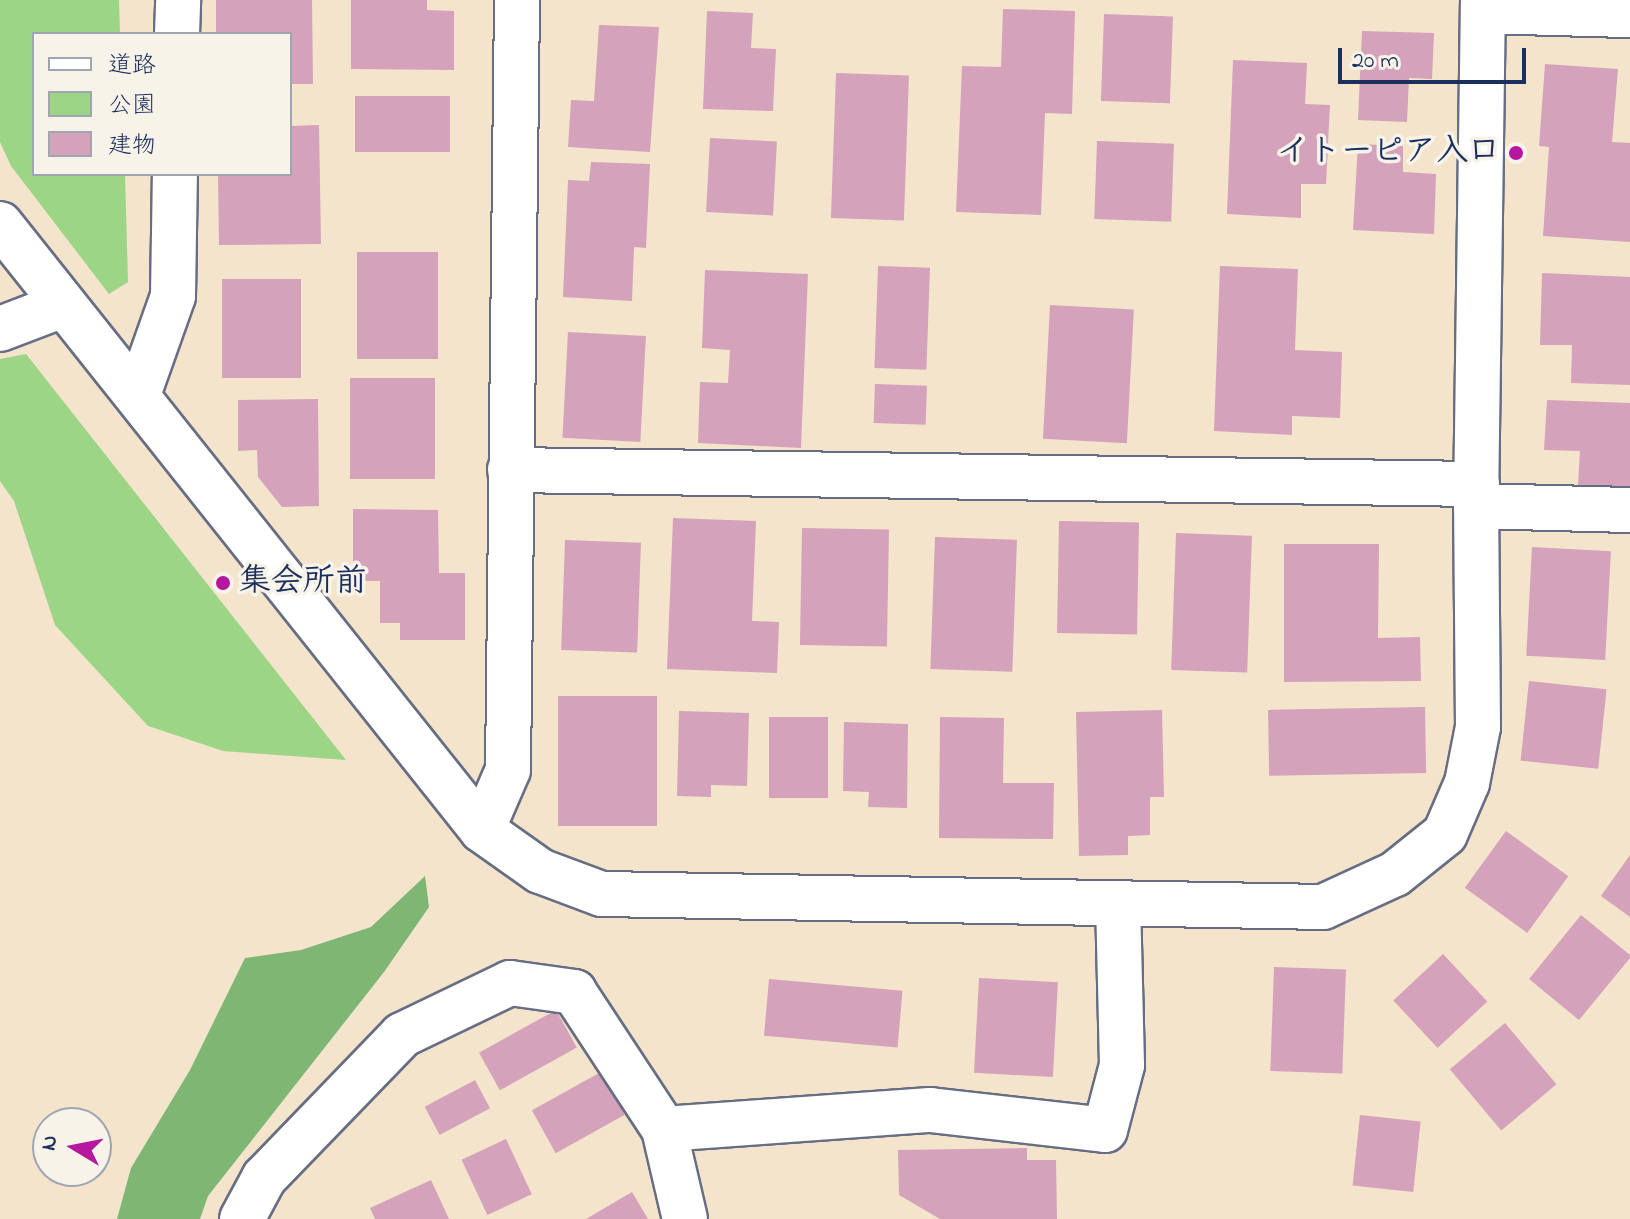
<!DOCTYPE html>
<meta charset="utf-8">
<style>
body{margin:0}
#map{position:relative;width:1630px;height:1219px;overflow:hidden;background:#f3e4cb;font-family:"Indie Flower","Klee One",sans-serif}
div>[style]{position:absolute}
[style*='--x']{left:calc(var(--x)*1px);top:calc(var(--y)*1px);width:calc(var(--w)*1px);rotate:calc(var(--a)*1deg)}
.green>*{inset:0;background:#9dd587}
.forest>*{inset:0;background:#7eb674}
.building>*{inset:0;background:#d5a2bb;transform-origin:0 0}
.roads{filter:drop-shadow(2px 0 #676e84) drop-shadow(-2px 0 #676e84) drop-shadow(0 2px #676e84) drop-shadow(0 -2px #676e84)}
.minor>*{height:44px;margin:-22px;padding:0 22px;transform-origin:22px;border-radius:22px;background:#fff}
.dots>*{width:22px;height:22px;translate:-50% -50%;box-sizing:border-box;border:4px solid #f7f3e8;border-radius:50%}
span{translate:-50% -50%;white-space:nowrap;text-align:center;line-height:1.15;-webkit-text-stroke:7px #f7f3e8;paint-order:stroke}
.poi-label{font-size:32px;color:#1b2f5e;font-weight:700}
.right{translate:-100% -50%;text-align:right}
.left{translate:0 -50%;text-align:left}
.legend{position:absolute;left:32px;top:32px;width:260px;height:144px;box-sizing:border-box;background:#f7f3e8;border:2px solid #9fa5b1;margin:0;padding:10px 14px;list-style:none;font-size:24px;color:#1b2f5e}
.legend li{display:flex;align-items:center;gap:16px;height:40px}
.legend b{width:40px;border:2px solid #9fa5b1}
.north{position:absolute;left:32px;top:1107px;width:80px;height:80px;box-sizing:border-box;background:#f7f3e8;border:2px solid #9fa5b1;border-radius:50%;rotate:280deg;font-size:22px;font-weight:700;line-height:32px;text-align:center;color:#1b2f5e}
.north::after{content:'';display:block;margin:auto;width:28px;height:36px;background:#b5179e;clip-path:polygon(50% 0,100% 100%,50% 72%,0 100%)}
.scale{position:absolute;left:1338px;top:48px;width:188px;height:36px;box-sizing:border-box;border:4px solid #1b2f5e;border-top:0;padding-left:10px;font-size:24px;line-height:28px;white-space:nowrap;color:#1b2f5e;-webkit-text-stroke:6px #f7f3e8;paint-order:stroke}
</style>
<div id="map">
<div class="green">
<div style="clip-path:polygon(0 0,119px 0,120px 34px,34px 34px,34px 174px,125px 174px,128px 282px,109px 294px,11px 166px,0 142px)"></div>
<div style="clip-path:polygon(26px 354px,346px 760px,223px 751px,148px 726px,55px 625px,14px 501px,0 481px,0 359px)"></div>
</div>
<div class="forest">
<div style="clip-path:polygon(425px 876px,429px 907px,384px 972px,208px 1196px,200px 1219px,117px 1219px,131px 1168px,190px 1070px,245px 958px,301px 950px,371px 927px)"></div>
</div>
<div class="building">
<div style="clip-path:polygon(216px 0,312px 0,313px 84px,290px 84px,290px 34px,216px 34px)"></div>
<div style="clip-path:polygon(351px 0,427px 0,427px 10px,454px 11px,454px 70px,351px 69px)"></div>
<div style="clip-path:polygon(1003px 9px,1075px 11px,1072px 114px,1045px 113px,1041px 215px,956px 212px,962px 66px,1001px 67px)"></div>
<div style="clip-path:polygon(707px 11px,753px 13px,751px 48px,776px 49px,773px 111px,703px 109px)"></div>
<div style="left:1104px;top:14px;width:69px;height:87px;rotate:2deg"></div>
<div style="clip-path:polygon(599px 25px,659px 27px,650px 152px,568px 147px,571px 100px,594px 101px)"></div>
<div style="clip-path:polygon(1362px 31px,1434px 33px,1432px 79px,1409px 78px,1407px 122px,1358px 120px)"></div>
<div style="clip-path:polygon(1233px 60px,1307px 63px,1305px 104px,1330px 105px,1326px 184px,1301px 184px,1301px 218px,1227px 214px)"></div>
<div style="clip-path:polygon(1545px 64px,1618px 69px,1612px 142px,1630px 143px,1630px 242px,1543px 236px,1549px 147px,1539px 146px)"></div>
<div style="left:836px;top:73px;width:73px;height:145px;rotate:2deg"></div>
<div style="left:355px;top:96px;width:95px;height:56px"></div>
<div style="clip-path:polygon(319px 125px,321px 244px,219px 245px,218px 174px,290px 174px,290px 126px)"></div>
<div style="left:710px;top:138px;width:67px;height:74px;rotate:3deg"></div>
<div style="left:1097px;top:141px;width:77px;height:78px;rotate:2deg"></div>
<div style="clip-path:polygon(1358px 144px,1403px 146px,1403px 172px,1436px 174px,1434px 234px,1353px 230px)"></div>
<div style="clip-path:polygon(591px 162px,650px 164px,646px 248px,634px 247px,632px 301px,563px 297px,568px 180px,589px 181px)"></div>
<div style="left:357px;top:252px;width:81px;height:107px"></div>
<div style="left:878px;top:266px;width:52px;height:102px;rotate:2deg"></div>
<div style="clip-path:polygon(1220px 266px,1298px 269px,1295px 350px,1342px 352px,1340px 418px,1292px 416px,1292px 435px,1214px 431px)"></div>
<div style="clip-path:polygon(705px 270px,808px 274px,801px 448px,698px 443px,700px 382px,728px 383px,730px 350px,702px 348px)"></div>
<div style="clip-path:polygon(1542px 273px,1630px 277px,1630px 385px,1571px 383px,1572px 345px,1540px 345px)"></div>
<div style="left:222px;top:279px;width:79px;height:99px"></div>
<div style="left:1050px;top:305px;width:84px;height:134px;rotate:3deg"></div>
<div style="left:568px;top:332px;width:78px;height:106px;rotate:3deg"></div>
<div style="left:350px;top:378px;width:85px;height:101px"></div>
<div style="left:875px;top:384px;width:52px;height:39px;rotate:2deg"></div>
<div style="clip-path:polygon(318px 399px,319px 506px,282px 507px,258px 477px,257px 450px,238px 451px,238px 400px)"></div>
<div style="clip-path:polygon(1547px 400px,1630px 403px,1630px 487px,1578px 485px,1580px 451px,1544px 450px)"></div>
<div style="clip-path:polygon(353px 509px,438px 510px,439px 573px,465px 573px,465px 640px,400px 640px,400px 623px,380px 623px,380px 581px,353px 581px)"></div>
<div style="clip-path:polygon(673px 518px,756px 521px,752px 621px,779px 622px,777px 673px,667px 669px)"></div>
<div style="left:1059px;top:521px;width:80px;height:112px;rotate:1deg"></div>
<div style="left:802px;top:528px;width:87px;height:117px;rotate:1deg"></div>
<div style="left:1176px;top:533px;width:76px;height:137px;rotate:2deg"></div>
<div style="left:935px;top:537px;width:82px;height:132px;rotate:2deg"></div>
<div style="left:565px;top:540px;width:76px;height:110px;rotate:2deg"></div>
<div style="clip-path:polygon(1284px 544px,1379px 544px,1378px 638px,1420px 637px,1421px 681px,1284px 682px)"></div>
<div style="left:1532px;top:547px;width:79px;height:109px;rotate:3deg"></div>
<div style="left:1529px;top:681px;width:78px;height:80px;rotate:6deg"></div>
<div style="left:558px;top:696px;width:99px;height:130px"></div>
<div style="left:1425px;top:707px;width:66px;height:157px;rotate:89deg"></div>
<div style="clip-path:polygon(1162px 710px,1164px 797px,1150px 797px,1150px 835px,1128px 836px,1128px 855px,1079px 856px,1076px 712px)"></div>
<div style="clip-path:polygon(679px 711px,749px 713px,747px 786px,711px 785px,711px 797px,677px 796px)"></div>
<div style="left:769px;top:717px;width:59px;height:81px"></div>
<div style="clip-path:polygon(940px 717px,1004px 718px,1003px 783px,1054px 783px,1053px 839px,939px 838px)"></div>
<div style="clip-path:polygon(844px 722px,908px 724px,907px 808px,868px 807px,869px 792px,843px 791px)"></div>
<div style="left:1506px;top:831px;width:77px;height:70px;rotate:36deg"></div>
<div style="clip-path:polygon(1630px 855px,1630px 917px,1601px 896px)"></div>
<div style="clip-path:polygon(1581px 915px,1630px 955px,1630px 958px,1579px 1020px,1529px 979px)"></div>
<div style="left:1443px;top:954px;width:65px;height:68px;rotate:47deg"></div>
<div style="left:1274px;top:967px;width:72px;height:104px;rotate:2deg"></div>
<div style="left:979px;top:978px;width:79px;height:95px;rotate:3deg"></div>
<div style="left:769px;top:979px;width:134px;height:57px;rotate:5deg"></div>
<div style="left:556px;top:1010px;width:43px;height:88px;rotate:61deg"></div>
<div style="left:1505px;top:1023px;width:80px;height:72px;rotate:50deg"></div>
<div style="left:601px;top:1072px;width:49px;height:79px;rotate:61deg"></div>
<div style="left:475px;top:1080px;width:32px;height:57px;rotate:62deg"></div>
<div style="left:1360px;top:1115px;width:61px;height:71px;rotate:6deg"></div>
<div style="left:506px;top:1139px;width:61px;height:49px;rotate:65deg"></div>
<div style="clip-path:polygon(1027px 1148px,1027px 1160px,1056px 1160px,1057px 1219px,940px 1219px,899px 1195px,898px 1150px)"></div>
<div style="clip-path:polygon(431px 1180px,449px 1219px,375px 1219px,370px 1208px)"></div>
<div style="clip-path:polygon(632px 1192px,648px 1219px,586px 1219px)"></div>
</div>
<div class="roads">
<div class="minor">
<div style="--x:1483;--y:11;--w:147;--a:1.6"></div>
<div style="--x:177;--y:34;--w:34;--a:-88"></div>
<div style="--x:0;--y:224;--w:774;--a:51.5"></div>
<div style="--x:482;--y:830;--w:71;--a:35.3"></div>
<div style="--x:540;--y:871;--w:66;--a:20.4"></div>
<div style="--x:602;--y:894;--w:721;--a:1.03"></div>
<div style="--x:1323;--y:907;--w:79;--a:-24.6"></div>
<div style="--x:1395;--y:874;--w:64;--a:-38.7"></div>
<div style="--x:1445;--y:834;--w:56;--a:-66.7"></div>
<div style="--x:1467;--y:783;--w:57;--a:-78.9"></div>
<div style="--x:1478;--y:727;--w:221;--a:-90.5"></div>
<div style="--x:1476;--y:506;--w:506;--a:-89.21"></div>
<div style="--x:0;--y:329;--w:67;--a:-20.9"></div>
<div style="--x:138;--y:395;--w:105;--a:-70.5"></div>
<div style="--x:173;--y:296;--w:122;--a:-89.1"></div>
<div style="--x:510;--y:470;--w:967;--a:0.83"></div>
<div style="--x:1476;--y:506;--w:154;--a:1.5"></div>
<div style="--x:482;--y:830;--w:65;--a:-66.6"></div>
<div style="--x:508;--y:770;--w:770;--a:-89.33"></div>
<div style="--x:664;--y:1129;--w:267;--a:-4.1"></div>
<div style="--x:930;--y:1110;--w:176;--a:6.5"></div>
<div style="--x:1105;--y:1130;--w:67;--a:-75.3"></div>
<div style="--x:1122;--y:1065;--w:162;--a:-91.4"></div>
<div style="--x:242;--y:1219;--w:47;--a:-61.8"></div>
<div style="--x:264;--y:1178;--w:199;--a:-46"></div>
<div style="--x:402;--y:1035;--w:120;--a:-25.7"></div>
<div style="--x:510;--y:983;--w:65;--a:8"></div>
<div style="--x:574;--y:992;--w:164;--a:56.7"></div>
<div style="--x:664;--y:1129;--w:92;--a:76.9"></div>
</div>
</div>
<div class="dots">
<div style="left:1516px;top:153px;background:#b5179e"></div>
<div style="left:223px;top:583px;background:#b5179e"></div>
</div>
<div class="poi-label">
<span class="right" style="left:1500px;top:153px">イトーピア入口</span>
<span class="left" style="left:239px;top:583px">集会所前</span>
</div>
<ul class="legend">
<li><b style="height:10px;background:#fff"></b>道路</li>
<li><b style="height:22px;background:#9dd587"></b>公園</li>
<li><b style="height:22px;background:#d5a2bb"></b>建物</li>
</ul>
<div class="north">N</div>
<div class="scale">20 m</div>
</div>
